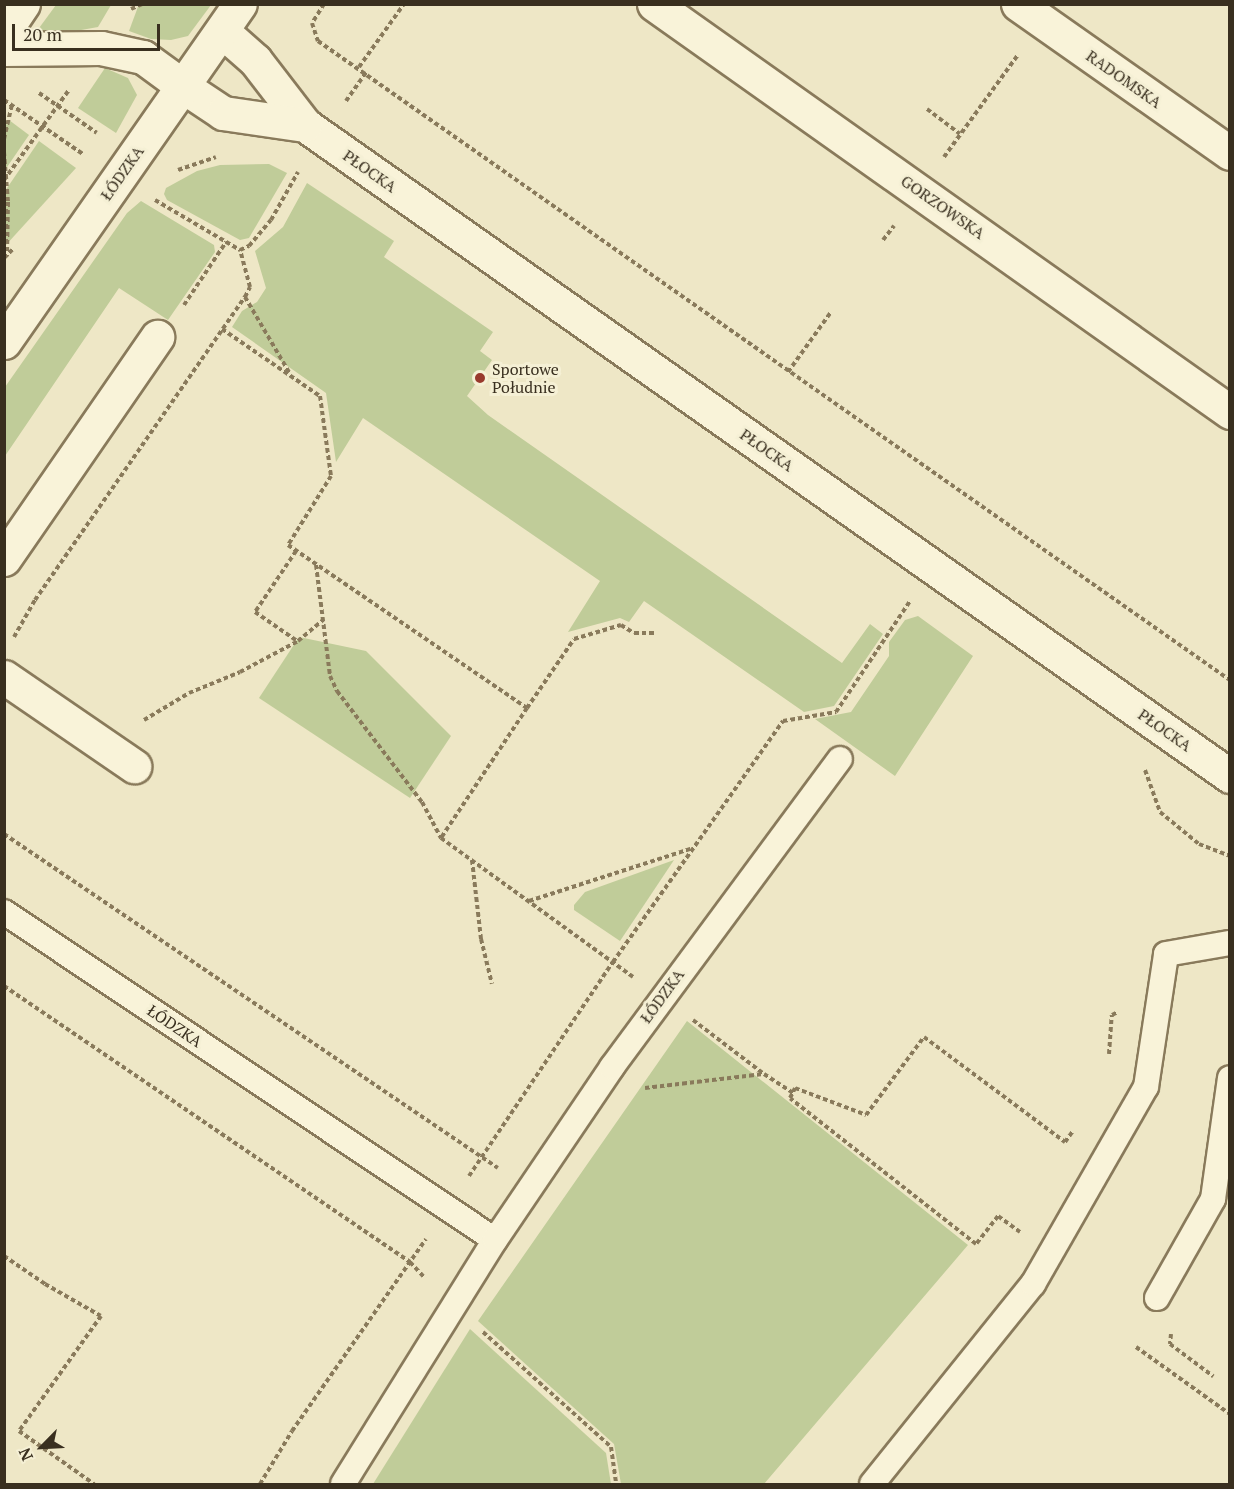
<!DOCTYPE html>
<meta charset="utf-8">
<style>
body{margin:0}
#map{position:relative;width:1234px;height:1489px;overflow:hidden;background:#eee7c6;font-family:"PT Serif",serif}
div>[style]{position:absolute}
[style*='--x']{left:calc(var(--x)*1px);top:calc(var(--y)*1px);width:calc(var(--w)*1px);rotate:calc(var(--a)*1deg)}
.green>*{inset:0;background:#c0cc99}
.path>*{height:4px;margin-top:-2px;transform-origin:0;background:repeating-linear-gradient(90deg,#897a5b 0 4.5px,transparent 0 7.5px)}
.roads{filter:drop-shadow(2px 0 #897a5b) drop-shadow(-2px 0 #897a5b) drop-shadow(0 2px #897a5b) drop-shadow(0 -2px #897a5b)}
.service>*{height:24px;margin:-12px;padding:0 12px;transform-origin:12px;border-radius:12px;background:#f9f3d9}
.minor>*{height:33px;margin:-16.5px;padding:0 16.5px;transform-origin:16.5px;border-radius:16.5px;background:#f9f3d9}
.secondary>*{height:33px;margin:-16.5px;padding:0 16.5px;transform-origin:16.5px;border-radius:16.5px;background:#f9f3d9}
.dots>*{width:16px;height:16px;translate:-50% -50%;box-sizing:border-box;border:3px solid #f5f0d5;border-radius:50%}
span{translate:-50% -50%;white-space:nowrap;text-align:center;line-height:1.15;-webkit-text-stroke:6px #f5f0d5;paint-order:stroke}
.street-label{font-size:16px;color:#392f1f}
.poi-label{font-size:16px;color:#392f1f}
.left{translate:0 -50%;text-align:left}
.frame{position:absolute;inset:0;border:6px solid #392f1f;pointer-events:none}
.north{position:absolute;left:12px;top:1417px;width:60px;height:60px;-webkit-text-stroke:4px #f5f0d5;paint-order:stroke;rotate:246deg;font-size:16px;font-weight:700;line-height:24px;text-align:center;color:#392f1f}
.north::after{content:'';display:block;margin:auto;width:21px;height:27px;background:#392f1f;clip-path:polygon(50% 0,100% 100%,50% 72%,0 100%)}
.scale{position:absolute;left:12px;top:24px;width:148px;height:27px;box-sizing:border-box;border:3px solid #392f1f;border-top:0;padding-left:8px;font-size:18px;line-height:21px;white-space:nowrap;color:#392f1f;-webkit-text-stroke:4px #f5f0d5;paint-order:stroke}
</style>
<div id="map">
<div class="green">
<div style="clip-path:polygon(139px 4px,211px 4px,211px 5px,188px 36px,171px 40px,151px 39px,129px 31px)"></div>
<div style="clip-path:polygon(56px 5px,111px 5px,98px 27px,31px 39px)"></div>
<div style="clip-path:polygon(105px 68px,128px 78px,137px 95px,116px 133px,78px 108px)"></div>
<div style="clip-path:polygon(9px 120px,29px 135px,5px 170px,5px 127px)"></div>
<div style="clip-path:polygon(39px 141px,76px 168px,5px 246px,5px 191px)"></div>
<div style="clip-path:polygon(269px 164px,287px 173px,249px 238px,240px 240px,167px 200px,164px 194px,166px 188px,197px 171px,220px 165px)"></div>
<div style="clip-path:polygon(307px 183px,394px 241px,384px 257px,493px 332px,480px 351px,492px 360px,467px 396px,488px 415px,842px 663px,870px 624px,883px 634px,834px 706px,804px 712px,644px 601px,629px 622px,620px 618px,568px 632px,600px 581px,363px 418px,336px 462px,326px 393px,232px 327px,242px 311px,257px 302px,266px 288px,255px 251px,283px 227px)"></div>
<div style="clip-path:polygon(141px 201px,214px 245px,215px 252px,168px 320px,119px 288px,5px 456px,5px 387px,127px 213px)"></div>
<div style="clip-path:polygon(918px 616px,973px 656px,895px 776px,815px 719px,851px 712px,889px 656px,889px 642px,905px 620px)"></div>
<div style="clip-path:polygon(299px 637px,366px 651px,451px 736px,410px 798px,259px 698px)"></div>
<div style="clip-path:polygon(674px 860px,620px 941px,574px 910px,574px 905px,585px 892px)"></div>
<div style="clip-path:polygon(687px 1021px,968px 1245px,764px 1484px,621px 1484px,614px 1444px,478px 1321px)"></div>
<div style="clip-path:polygon(470px 1329px,606px 1453px,611px 1484px,373px 1484px)"></div>
</div>
<div class="path">
<div style="--x:324;--y:4;--w:22;--a:122"></div>
<div style="--x:312;--y:23;--w:19;--a:72"></div>
<div style="--x:318;--y:41;--w:1114;--a:35.02"></div>
<div style="--x:131;--y:9;--w:12;--a:-24"></div>
<div style="--x:359;--y:67;--w:77;--a:-54.5"></div>
<div style="--x:39;--y:93;--w:70;--a:34.6"></div>
<div style="--x:4;--y:100;--w:96;--a:34.4"></div>
<div style="--x:346;--y:101;--w:35;--a:-55"></div>
<div style="--x:927;--y:109;--w:41;--a:37.1"></div>
<div style="--x:4;--y:139;--w:35;--a:-77"></div>
<div style="--x:4;--y:152;--w:50;--a:85.4"></div>
<div style="--x:8;--y:202;--w:54;--a:91.1"></div>
<div style="--x:944;--y:157;--w:125;--a:-54.1"></div>
<div style="--x:178;--y:170;--w:40;--a:-18.9"></div>
<div style="--x:4;--y:180;--w:111;--a:-54.2"></div>
<div style="--x:155;--y:200;--w:99;--a:30.5"></div>
<div style="--x:883;--y:240;--w:18;--a:-52"></div>
<div style="--x:4;--y:258;--w:14;--a:-45"></div>
<div style="--x:245;--y:297;--w:89;--a:59.7"></div>
<div style="--x:184;--y:305;--w:76;--a:-56.3"></div>
<div style="--x:222;--y:329;--w:119;--a:34.4"></div>
<div style="--x:320;--y:396;--w:81;--a:82.2"></div>
<div style="--x:331;--y:476;--w:81;--a:121.9"></div>
<div style="--x:288;--y:545;--w:289;--a:34.3"></div>
<div style="--x:527;--y:708;--w:156;--a:123.5"></div>
<div style="--x:441;--y:838;--w:237;--a:35.9"></div>
<div style="--x:788;--y:372;--w:74;--a:-54.4"></div>
<div style="--x:296;--y:551;--w:73;--a:123.9"></div>
<div style="--x:255;--y:612;--w:51;--a:34.6"></div>
<div style="--x:316;--y:565;--w:112;--a:82.8"></div>
<div style="--x:330;--y:676;--w:17;--a:65"></div>
<div style="--x:337;--y:691;--w:140;--a:52.6"></div>
<div style="--x:422;--y:802;--w:41;--a:62.2"></div>
<div style="--x:14;--y:637;--w:43;--a:-60.4"></div>
<div style="--x:35;--y:600;--w:369;--a:-55.3"></div>
<div style="--x:245;--y:297;--w:11;--a:-63"></div>
<div style="--x:250;--y:287;--w:38;--a:-105"></div>
<div style="--x:240;--y:250;--w:10;--a:-24"></div>
<div style="--x:249;--y:246;--w:34;--a:-50"></div>
<div style="--x:271;--y:220;--w:55;--a:-60.6"></div>
<div style="--x:527;--y:708;--w:83;--a:-55.7"></div>
<div style="--x:574;--y:639;--w:49;--a:-16.6"></div>
<div style="--x:621;--y:625;--w:15;--a:32"></div>
<div style="--x:634;--y:633;--w:22;--a:0"></div>
<div style="--x:144;--y:720;--w:52;--a:-31"></div>
<div style="--x:189;--y:693;--w:55;--a:-22.4"></div>
<div style="--x:240;--y:672;--w:66;--a:-28.1"></div>
<div style="--x:298;--y:641;--w:33;--a:-40"></div>
<div style="--x:1145;--y:770;--w:45;--a:70.3"></div>
<div style="--x:1160;--y:812;--w:50;--a:39.4"></div>
<div style="--x:1199;--y:844;--w:33;--a:21"></div>
<div style="--x:4;--y:834;--w:596;--a:34.06"></div>
<div style="--x:472;--y:860;--w:80;--a:83.5"></div>
<div style="--x:481;--y:939;--w:46;--a:76.3"></div>
<div style="--x:529;--y:901;--w:172;--a:-17.9"></div>
<div style="--x:4;--y:986;--w:491;--a:34.2"></div>
<div style="--x:410;--y:1262;--w:22;--a:47"></div>
<div style="--x:693;--y:1020;--w:89;--a:37.3"></div>
<div style="--x:764;--y:1074;--w:35;--a:33"></div>
<div style="--x:1109;--y:1054;--w:39;--a:-86"></div>
<div style="--x:1112;--y:1015;--w:7;--a:-27"></div>
<div style="--x:645;--y:1088;--w:119;--a:-6.8"></div>
<div style="--x:469;--y:1176;--w:258;--a:-56.1"></div>
<div style="--x:613;--y:962;--w:295;--a:-54.8"></div>
<div style="--x:783;--y:721;--w:54;--a:-9.6"></div>
<div style="--x:836;--y:712;--w:133;--a:-56.3"></div>
<div style="--x:1020;--y:1232;--w:27;--a:-144"></div>
<div style="--x:998;--y:1216;--w:36;--a:128"></div>
<div style="--x:976;--y:1244;--w:236;--a:-141.9"></div>
<div style="--x:790;--y:1098;--w:11;--a:-63"></div>
<div style="--x:795;--y:1088;--w:76;--a:20.8"></div>
<div style="--x:866;--y:1115;--w:97;--a:-53.4"></div>
<div style="--x:924;--y:1037;--w:176;--a:36.7"></div>
<div style="--x:1065;--y:1142;--w:14;--a:-54"></div>
<div style="--x:4;--y:1256;--w:50;--a:34.3"></div>
<div style="--x:45;--y:1284;--w:64;--a:29.7"></div>
<div style="--x:101;--y:1316;--w:141;--a:125.5"></div>
<div style="--x:19;--y:1431;--w:92;--a:35.2"></div>
<div style="--x:483;--y:1332;--w:172;--a:41.9"></div>
<div style="--x:611;--y:1447;--w:37;--a:82"></div>
<div style="--x:1171;--y:1334;--w:10;--a:96"></div>
<div style="--x:1170;--y:1344;--w:54;--a:36.7"></div>
<div style="--x:1136;--y:1347;--w:115;--a:35.5"></div>
<div style="--x:260;--y:1484;--w:62;--a:-58.9"></div>
<div style="--x:292;--y:1431;--w:234;--a:-55.1"></div>
</div>
<div class="roads">
<div class="service">
<div style="--x:4;--y:912;--w:590;--a:33.74"></div>
<div style="--x:1157;--y:1298;--w:114;--a:-60.5"></div>
<div style="--x:1213;--y:1199;--w:122;--a:-82"></div>
<div style="--x:343;--y:1484;--w:287;--a:-58.1"></div>
<div style="--x:495;--y:1240;--w:209;--a:-55.9"></div>
<div style="--x:612;--y:1067;--w:383;--a:-53.5"></div>
<div style="--x:872;--y:1484;--w:257;--a:-51.2"></div>
<div style="--x:1033;--y:1284;--w:227;--a:-60.2"></div>
<div style="--x:1146;--y:1087;--w:134;--a:-81.4"></div>
<div style="--x:1166;--y:954;--w:65;--a:-9.8"></div>
</div>
<div class="minor">
<div style="--x:654;--y:4;--w:706;--a:35.31"></div>
<div style="--x:1018;--y:4;--w:259;--a:35.1"></div>
<div style="--x:222;--y:31;--w:44;--a:41.3"></div>
<div style="--x:255;--y:60;--w:82;--a:52.4"></div>
<div style="--x:305;--y:125;--w:1131;--a:35.14"></div>
<div style="--x:184;--y:87;--w:47;--a:33.7"></div>
<div style="--x:223;--y:113;--w:83;--a:8.3"></div>
<div style="--x:4;--y:342;--w:412;--a:-55.1"></div>
<div style="--x:4;--y:559;--w:270;--a:-55.4"></div>
<div style="--x:4;--y:677;--w:158;--a:34.4"></div>
</div>
<div class="secondary">
<div style="--x:4;--y:32;--w:34;--a:-56"></div>
<div style="--x:4;--y:49;--w:97;--a:-0.6"></div>
<div style="--x:101;--y:48;--w:43;--a:12.1"></div>
<div style="--x:143;--y:57;--w:51;--a:36.2"></div>
</div>
</div>
<div class="dots">
<div style="left:480px;top:378px;background:#98392c"></div>
</div>
<div class="street-label">
<span style="left:1124px;top:79px;rotate:35deg">RADOMSKA</span>
<span style="left:370px;top:171px;rotate:35deg">PŁOCKA</span>
<span style="left:122px;top:173px;rotate:-55deg">ŁÓDZKA</span>
<span style="left:943px;top:207px;rotate:35deg">GORZOWSKA</span>
<span style="left:767px;top:450px;rotate:35deg">PŁOCKA</span>
<span style="left:1165px;top:730px;rotate:35deg">PŁOCKA</span>
<span style="left:662px;top:996px;rotate:-54deg">ŁÓDZKA</span>
<span style="left:175px;top:1026px;rotate:34deg">ŁÓDZKA</span>
</div>
<div class="poi-label">
<span class="left" style="left:492px;top:378px">Sportowe<br>Południe</span>
</div>
<div class="frame"></div>
<div class="north">N</div>
<div class="scale">20 m</div>
</div>
